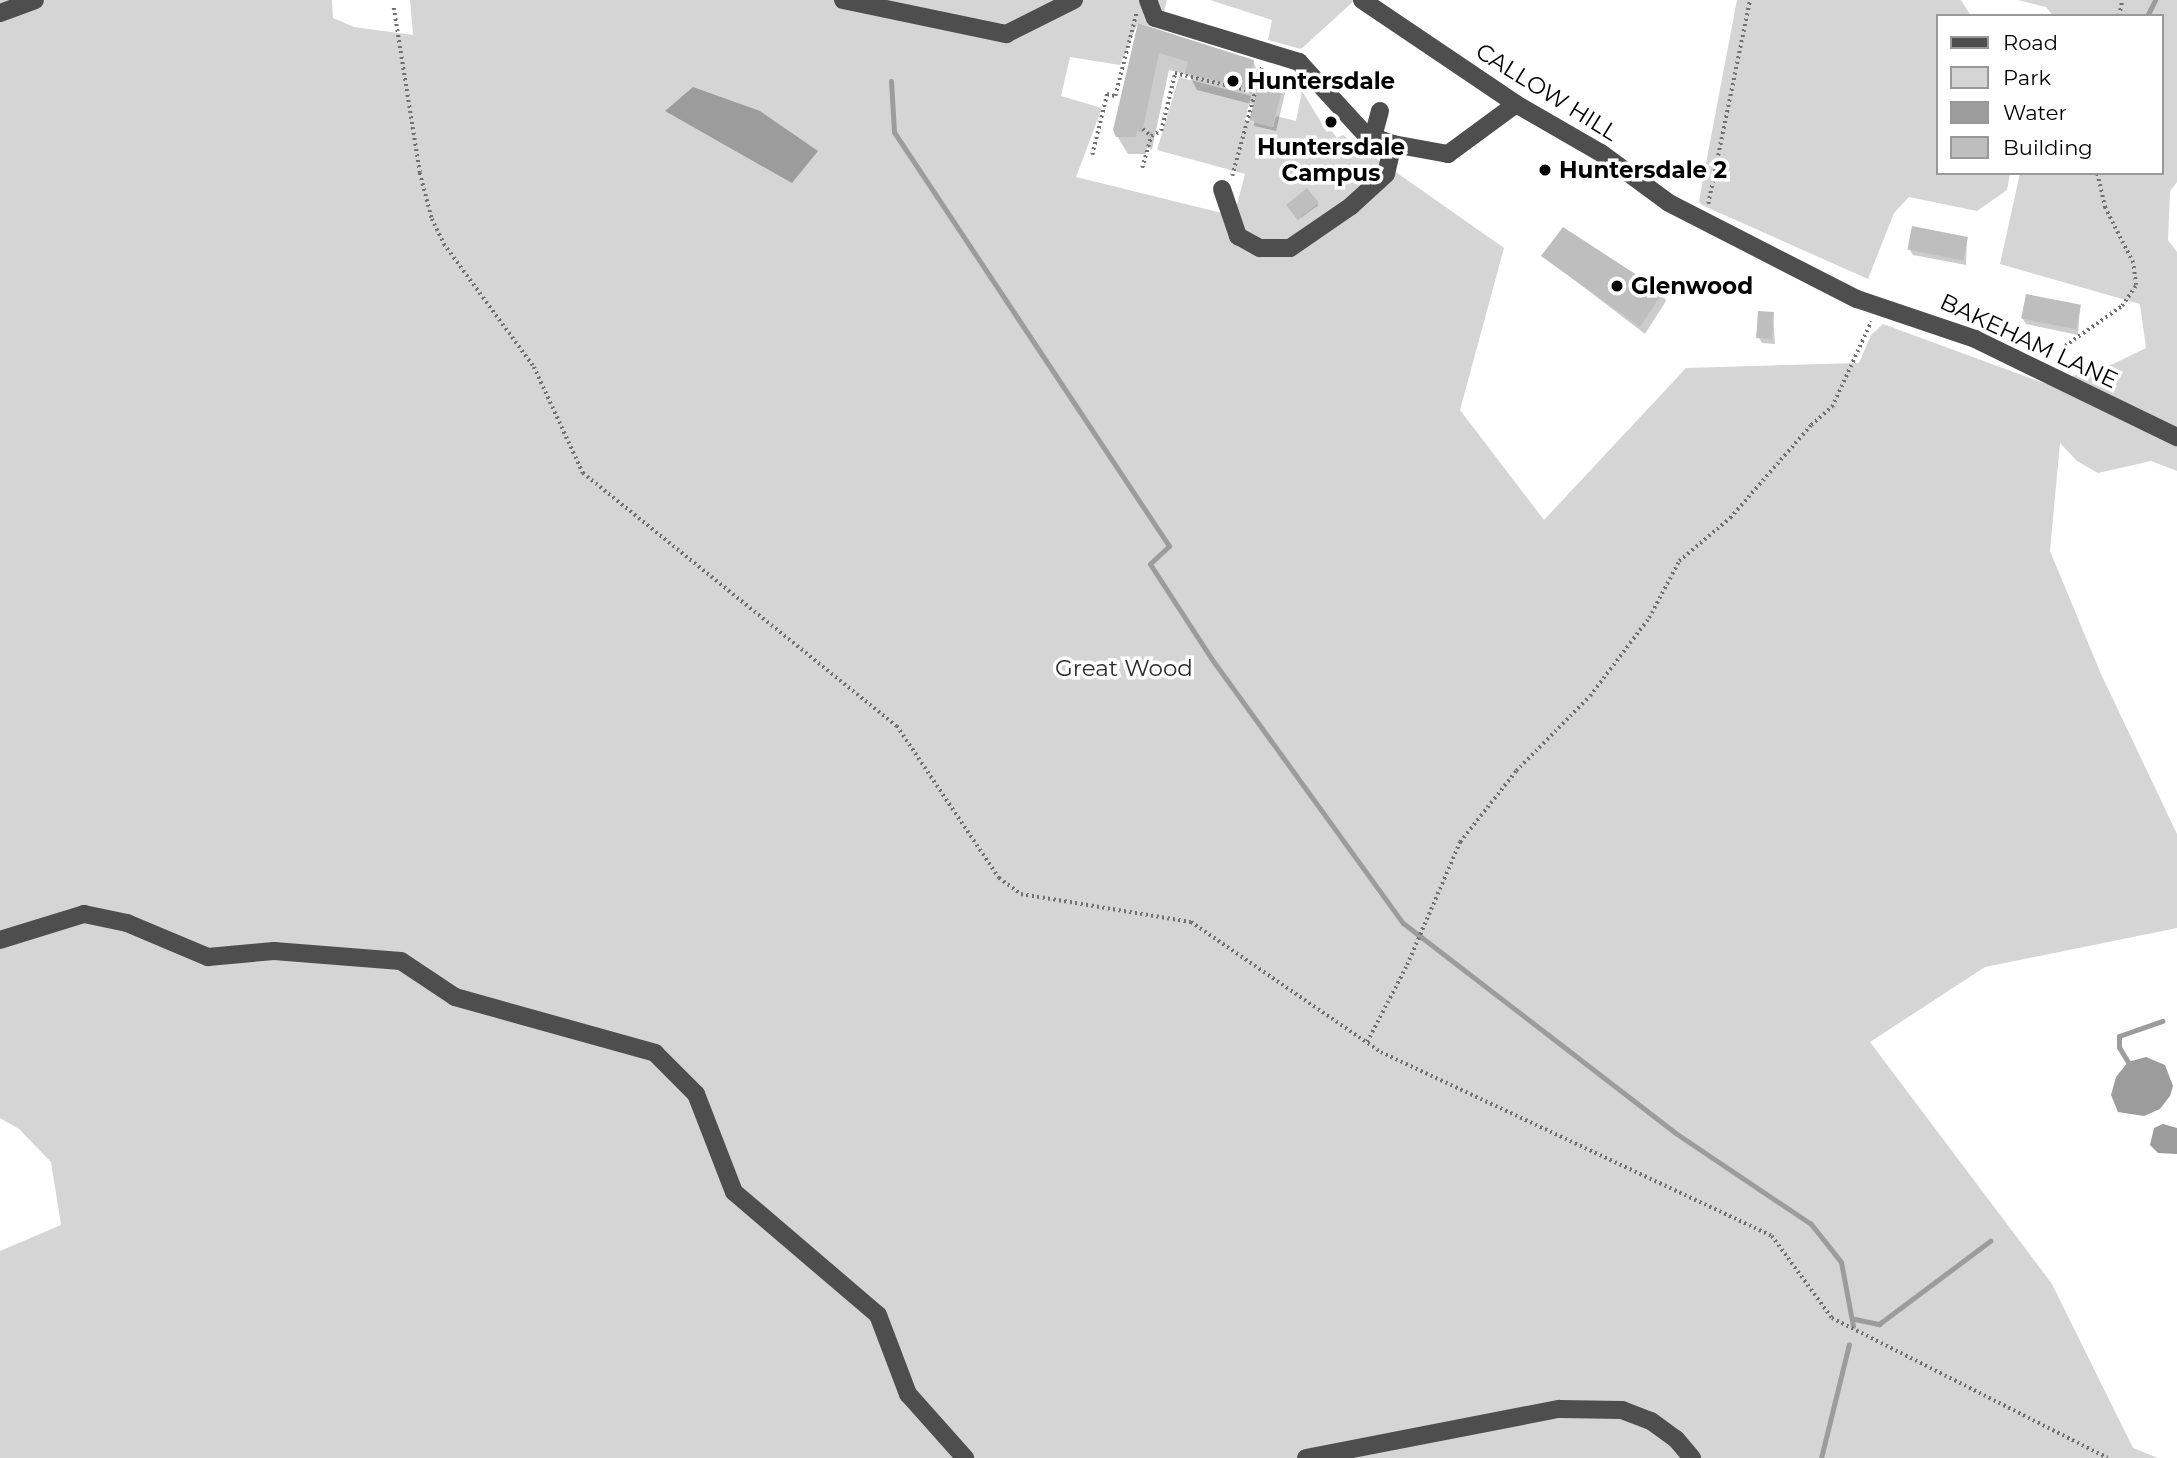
<!DOCTYPE html>
<style>
body{margin:0}
#map{position:relative;width:2177px;height:1458px;overflow:hidden;background:#fff;font-family:Montserrat,sans-serif}
div>[style]{position:absolute}
[style*='--x']{left:calc(var(--x)*1px);top:calc(var(--y)*1px);width:calc(var(--w)*1px);rotate:calc(var(--a)*1deg)}
.green>*{inset:0;background:#d5d5d5}
.water>*{inset:0;background:#9c9c9c}
.shadow>*{inset:0;background:#0003;transform-origin:0 0}
.stream>*{height:5px;margin:-2.5px;padding:0 2.5px;transform-origin:2.5px;border-radius:2.5px;background:#9c9c9c}
.building>*{inset:0;background:#bebebe;transform-origin:0 0}
.path>*{height:3.5px;margin-top:-1.75px;transform-origin:0;background:repeating-linear-gradient(90deg,#707070 0 2px,transparent 0 5.5px)}
.minor>*{height:18px;margin:-9px;padding:0 9px;transform-origin:9px;border-radius:9px;background:#4e4e4e}
.dots>*{width:19px;height:19px;translate:-50% -50%;box-sizing:border-box;border:4px solid #fff;border-radius:50%}
span{translate:-50% -50%;white-space:nowrap;text-align:center;line-height:1.15;-webkit-text-stroke:7px #fff;paint-order:stroke}
.poi-label{font-size:23px;color:#000;font-weight:700}
.left{translate:0 -50%;text-align:left}
.street-label{font-size:23px;color:#000}
.park-label{font-size:23px;color:#2c2c2c}
.legend{position:absolute;left:1936px;top:14px;width:228px;height:161px;box-sizing:border-box;background:#fff;border:2px solid #999;margin:0;padding:9px 12px;list-style:none;font-size:21px;color:#000}
.legend li{display:flex;align-items:center;gap:14px;height:35px}
.legend b{width:35px;border:2px solid #999}
</style>
<div id="map">
<div class="green">
<div style="clip-path:polygon(0 0,332px 0,333px 18px,354px 27px,413px 35px,410px 0,1167px 0,1160px 29px,1138px 23px,1120px 65px,1070px 57px,1061px 96px,1102px 108px,1076px 177px,1234px 216px,1245px 174px,1157px 150px,1179px 77px,1251px 96px,1245px 120px,1273px 127px,1276px 116px,1296px 121px,1302px 91px,1327px 132px,1331px 130px,1337px 138px,1343px 135px,1504px 248px,1460px 410px,1544px 520px,1686px 368px,1859px 363px,1871px 335px,1883px 324px,2046px 384px,2113px 364px,2146px 348px,2140px 304px,2000px 264px,2020px 173px,2161px 173px,2161px 16px,2053px 16px,2046px 7px,2018px 0,2177px 0,2177px 182px,2170px 191px,2168px 240px,2177px 252px,2177px 471px,2151px 461px,2098px 473px,2077px 461px,2060px 443px,2050px 551px,2101px 674px,2177px 834px,2177px 928px,1985px 967px,1870px 1042px,2052px 1284px,2133px 1448px,2158px 1458px,0 1458px,0 1251px,61px 1225px,51px 1162px,19px 1129px,0 1118px)"></div>
<div style="clip-path:polygon(1210px 0,1355px 0,1301px 49px,1268px 40px,1272px 20px)"></div>
<div style="clip-path:polygon(1737px 0,1961px 0,1971px 16px,1937px 16px,1937px 173px,2010px 173px,2007px 190px,1977px 211px,1909px 197px,1894px 213px,1868px 279px,1704px 206px,1699px 202px,1702px 184px)"></div>
</div>
<div class="water">
<div style="clip-path:polygon(693px 87px,760px 111px,818px 151px,792px 183px,665px 111px)"></div>
<div style="clip-path:polygon(2146px 1057px,2165px 1065px,2173px 1086px,2170px 1096px,2160px 1109px,2144px 1116px,2118px 1112px,2111px 1095px,2116px 1077px,2128px 1062px)"></div>
<div style="clip-path:polygon(2163px 1124px,2177px 1128px,2177px 1154px,2158px 1153px,2150px 1145px,2154px 1128px)"></div>
</div>
<div class="shadow">
<div style="clip-path:polygon(1140px 25px,1253px 62px,1263px 82px,1285px 93px,1276px 131px,1254px 126px,1255px 105px,1197px 90px,1189px 75px,1169px 70px,1152px 149px,1147px 148px,1146px 154px,1128px 154px,1117px 136px)"></div>
<div style="left:1307px;top:190px;width:19px;height:25px;rotate:54deg"></div>
<div style="clip-path:polygon(1967px 238px,1966px 265px,1913px 255px,1910px 250px)"></div>
<div style="clip-path:polygon(1543px 256px,1662px 293px,1666px 301px,1645px 334px)"></div>
<div style="clip-path:polygon(2080px 307px,2078px 335px,2026px 324px,2023px 319px)"></div>
<div style="clip-path:polygon(1773px 313px,1775px 344px,1762px 343px,1759px 338px)"></div>
</div>
<div class="stream">
<div style="--x:2147;--y:16;--w:18;--a:-63"></div>
<div style="--x:891;--y:81;--w:51;--a:86.6"></div>
<div style="--x:894;--y:132;--w:497;--a:56.4"></div>
<div style="--x:1169;--y:546;--w:26;--a:137"></div>
<div style="--x:1150;--y:564;--w:112;--a:57"></div>
<div style="--x:1211;--y:658;--w:327;--a:54.1"></div>
<div style="--x:1403;--y:923;--w:342;--a:37.6"></div>
<div style="--x:1674;--y:1132;--w:165;--a:33.9"></div>
<div style="--x:1811;--y:1224;--w:48;--a:51.7"></div>
<div style="--x:1841;--y:1262;--w:65;--a:79.4"></div>
<div style="--x:2128;--y:1062;--w:17;--a:-121"></div>
<div style="--x:2119;--y:1047;--w:11;--a:-90"></div>
<div style="--x:2119;--y:1036;--w:46;--a:-19.2"></div>
<div style="--x:1855;--y:1319;--w:25;--a:12"></div>
<div style="--x:1879;--y:1324;--w:139;--a:-36.8"></div>
<div style="--x:1821;--y:1458;--w:117;--a:-76.2"></div>
</div>
<div class="building">
<div style="clip-path:polygon(1138px 23px,1254px 60px,1248px 89px,1185px 73px,1188px 62px,1159px 53px,1142px 133px,1137px 131px,1136px 137px,1116px 137px,1113px 130px)"></div>
<div style="left:1260px;top:80px;width:24px;height:42px;rotate:15deg"></div>
<div style="left:1307px;top:188px;width:19px;height:27px;rotate:51deg"></div>
<div style="left:1912px;top:226px;width:57px;height:24px;rotate:11deg"></div>
<div style="clip-path:polygon(1563px 227px,1663px 292px,1640px 327px,1541px 256px)"></div>
<div style="left:2026px;top:294px;width:56px;height:25px;rotate:11deg"></div>
<div style="left:1758px;top:311px;width:16px;height:27px;rotate:4deg"></div>
</div>
<div class="path">
<div style="--x:394;--y:8;--w:167;--a:81"></div>
<div style="--x:420;--y:173;--w:48;--a:75.4"></div>
<div style="--x:432;--y:219;--w:28;--a:64"></div>
<div style="--x:444;--y:244;--w:152;--a:53.8"></div>
<div style="--x:534;--y:367;--w:117;--a:65.2"></div>
<div style="--x:583;--y:473;--w:403;--a:38.9"></div>
<div style="--x:897;--y:726;--w:183;--a:56.1"></div>
<div style="--x:999;--y:878;--w:27;--a:36"></div>
<div style="--x:1021;--y:894;--w:172;--a:9.4"></div>
<div style="--x:1191;--y:922;--w:230;--a:34.4"></div>
<div style="--x:1381;--y:1052;--w:432;--a:25.2"></div>
<div style="--x:1772;--y:1236;--w:102;--a:53.8"></div>
<div style="--x:1832;--y:1318;--w:309;--a:26.9"></div>
<div style="--x:2119;--y:16;--w:16;--a:-79"></div>
<div style="--x:1143;--y:129;--w:11;--a:41"></div>
<div style="--x:1092;--y:155;--w:63;--a:-76.2"></div>
<div style="--x:1107;--y:94;--w:8;--a:14"></div>
<div style="--x:1115;--y:96;--w:85;--a:-75.6"></div>
<div style="--x:1142;--y:168;--w:33;--a:-74"></div>
<div style="--x:1151;--y:136;--w:11;--a:-27"></div>
<div style="--x:1161;--y:131;--w:60;--a:-76.4"></div>
<div style="--x:1175;--y:73;--w:82;--a:13.4"></div>
<div style="--x:1232;--y:176;--w:114;--a:-74.7"></div>
<div style="--x:1708;--y:204;--w:208;--a:-78.4"></div>
<div style="--x:2056;--y:362;--w:18;--a:-61"></div>
<div style="--x:2065;--y:346;--w:70;--a:-35.1"></div>
<div style="--x:2122;--y:306;--w:25;--a:-56"></div>
<div style="--x:2136;--y:285;--w:22;--a:-98"></div>
<div style="--x:2133;--y:263;--w:62;--a:-117"></div>
<div style="--x:2105;--y:208;--w:36;--a:-103"></div>
<div style="--x:1367;--y:1042;--w:87;--a:-62.5"></div>
<div style="--x:1407;--y:965;--w:134;--a:-66.7"></div>
<div style="--x:1460;--y:842;--w:90;--a:-51.7"></div>
<div style="--x:1516;--y:771;--w:105;--a:-45.4"></div>
<div style="--x:1590;--y:696;--w:98;--a:-52.9"></div>
<div style="--x:1649;--y:618;--w:64;--a:-62.2"></div>
<div style="--x:1679;--y:561;--w:67;--a:-40.1"></div>
<div style="--x:1730;--y:518;--w:123;--a:-48.9"></div>
<div style="--x:1811;--y:425;--w:28;--a:-41"></div>
<div style="--x:1832;--y:407;--w:94;--a:-65.4"></div>
</div>
<div class="minor">
<div style="--x:843;--y:0;--w:167;--a:11.8"></div>
<div style="--x:1006;--y:34;--w:76;--a:-26.6"></div>
<div style="--x:1148;--y:0;--w:19;--a:69"></div>
<div style="--x:1155;--y:18;--w:151;--a:17"></div>
<div style="--x:1299;--y:62;--w:98;--a:47.5"></div>
<div style="--x:1365;--y:134;--w:30;--a:20"></div>
<div style="--x:1393;--y:144;--w:56;--a:10.3"></div>
<div style="--x:1448;--y:154;--w:84;--a:-36.3"></div>
<div style="--x:1362;--y:0;--w:186;--a:34"></div>
<div style="--x:1516;--y:104;--w:98;--a:30"></div>
<div style="--x:1601;--y:153;--w:84;--a:36.3"></div>
<div style="--x:1669;--y:203;--w:211;--a:27.1"></div>
<div style="--x:1857;--y:299;--w:125;--a:18.7"></div>
<div style="--x:1975;--y:339;--w:225;--a:25.9"></div>
<div style="--x:0;--y:13;--w:37;--a:-20"></div>
<div style="--x:1373;--y:137;--w:27;--a:-75"></div>
<div style="--x:1222;--y:189;--w:50;--a:71.2"></div>
<div style="--x:1238;--y:236;--w:25;--a:29"></div>
<div style="--x:1260;--y:248;--w:30;--a:0"></div>
<div style="--x:1290;--y:248;--w:74;--a:-34.5"></div>
<div style="--x:1351;--y:206;--w:47;--a:-42.4"></div>
<div style="--x:1386;--y:174;--w:31;--a:-77"></div>
<div style="--x:0;--y:940;--w:88;--a:-17.2"></div>
<div style="--x:84;--y:914;--w:44;--a:11.8"></div>
<div style="--x:127;--y:923;--w:88;--a:22.8"></div>
<div style="--x:208;--y:957;--w:66;--a:-5.2"></div>
<div style="--x:274;--y:951;--w:127;--a:4.5"></div>
<div style="--x:401;--y:961;--w:65;--a:33.7"></div>
<div style="--x:455;--y:997;--w:208;--a:15.6"></div>
<div style="--x:655;--y:1053;--w:58;--a:45"></div>
<div style="--x:696;--y:1094;--w:105;--a:68.8"></div>
<div style="--x:734;--y:1192;--w:189;--a:40.5"></div>
<div style="--x:878;--y:1315;--w:85;--a:69.2"></div>
<div style="--x:908;--y:1394;--w:86;--a:48.3"></div>
<div style="--x:1306;--y:1458;--w:258;--a:-11"></div>
<div style="--x:1559;--y:1409;--w:63;--a:0.9"></div>
<div style="--x:1622;--y:1410;--w:31;--a:21"></div>
<div style="--x:1651;--y:1421;--w:31;--a:36"></div>
<div style="--x:1676;--y:1439;--w:25;--a:50"></div>
</div>
<div class="dots">
<div style="left:1233px;top:81px;background:#000"></div>
<div style="left:1331px;top:122px;background:#000"></div>
<div style="left:1545px;top:170px;background:#000"></div>
<div style="left:1617px;top:286px;background:#000"></div>
</div>
<div class="poi-label">
<span class="left" style="left:1247px;top:81px">Huntersdale</span>
<span style="left:1331px;top:160px">Huntersdale<br>Campus</span>
<span class="left" style="left:1559px;top:170px">Huntersdale 2</span>
<span class="left" style="left:1631px;top:286px">Glenwood</span>
</div>
<div class="street-label">
<span style="left:1547px;top:92px;rotate:32deg">CALLOW HILL</span>
<span style="left:2029px;top:341px;rotate:25deg">BAKEHAM LANE</span>
</div>
<div class="park-label">
<span style="left:1124px;top:668px">Great Wood</span>
</div>
<ul class="legend">
<li><b style="height:9px;background:#4e4e4e"></b>Road</li>
<li><b style="height:19px;background:#d5d5d5"></b>Park</li>
<li><b style="height:19px;background:#9c9c9c"></b>Water</li>
<li><b style="height:19px;background:#bebebe"></b>Building</li>
</ul>
</div>
